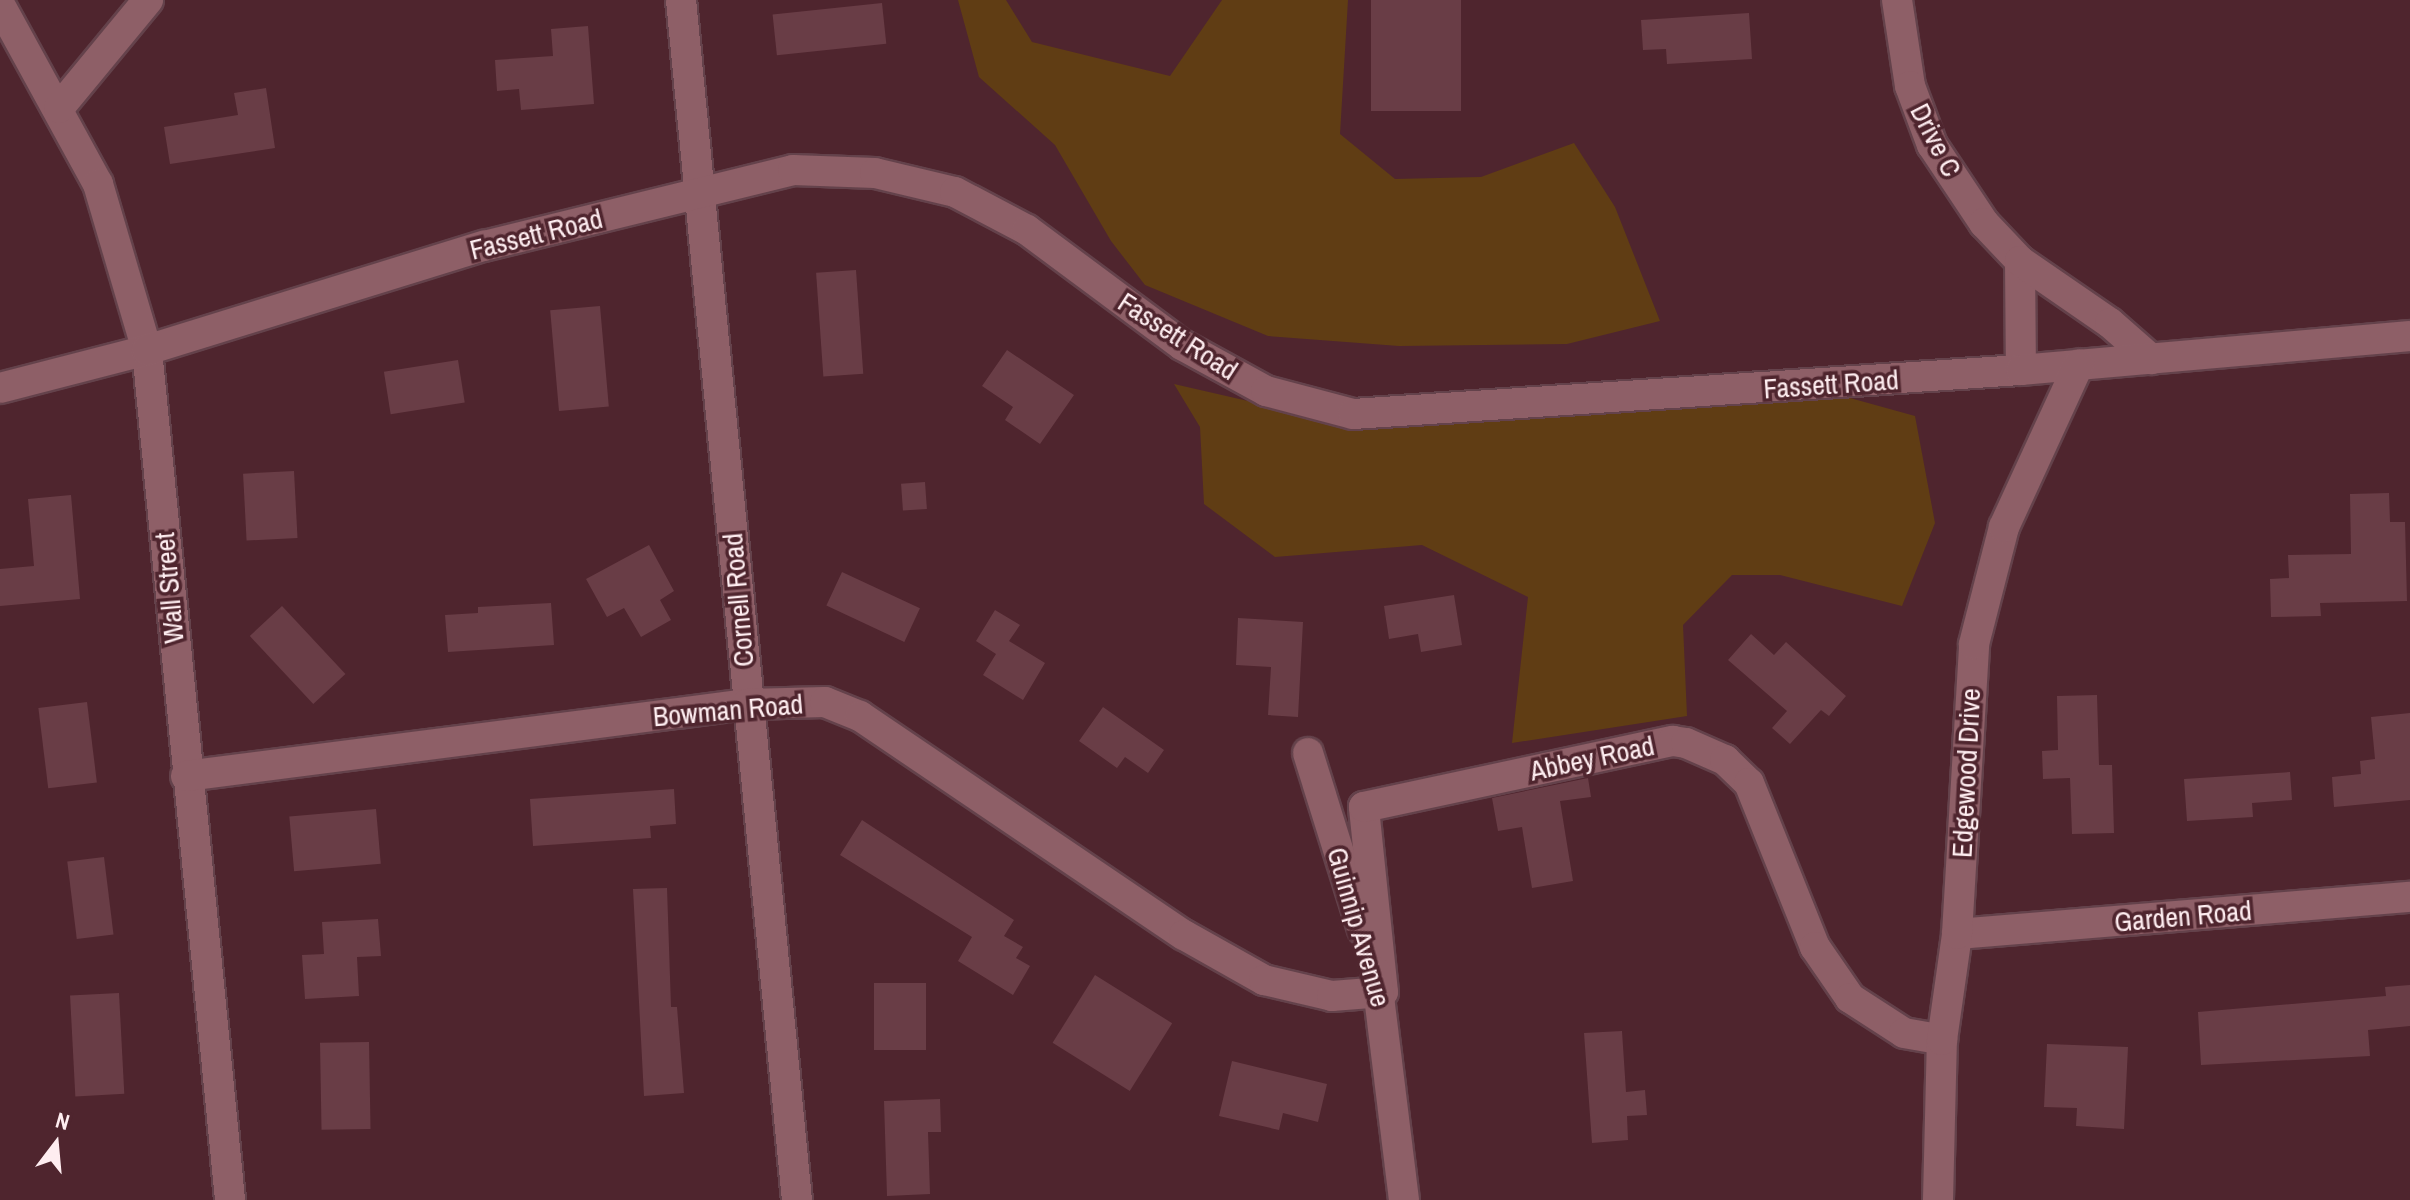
<!DOCTYPE html>
<style>
body{margin:0}
#map{position:relative;width:2410px;height:1200px;overflow:hidden;background:#4f252e;font-family:"Archivo Narrow",sans-serif}
div>[style]{position:absolute}
[style*='--x']{left:calc(var(--x)*1px);top:calc(var(--y)*1px);width:calc(var(--w)*1px);rotate:calc(var(--a)*1deg)}
.green>*{inset:0;background:#603d14}
.building>*{inset:0;background:#693d46;transform-origin:0 0}
.roads{filter:drop-shadow(2px 0 #64424b) drop-shadow(-2px 0 #64424b) drop-shadow(0 2px #64424b) drop-shadow(0 -2px #64424b)}
.street>*{height:30px;margin:-15px;padding:0 15px;transform-origin:15px;border-radius:15px;background:#8e5f67}
span{translate:-50% -50%;white-space:nowrap;text-align:center;line-height:1.15;-webkit-text-stroke:7px #4f252e;paint-order:stroke}
.street-label{font-size:28px;color:#feedf0}
.north{position:absolute;left:16px;top:1104px;width:80px;height:80px;-webkit-text-stroke:6px #4f252e;paint-order:stroke;rotate:16deg;font-size:22px;font-weight:700;line-height:32px;text-align:center;color:#feedf0}
.north::after{content:'';display:block;margin:auto;width:28px;height:36px;background:#feedf0;clip-path:polygon(50% 0,100% 100%,50% 72%,0 100%)}
</style>
<div id="map">
<div class="green">
<div style="clip-path:polygon(958px 0,1006px 0,1032px 42px,1170px 76px,1222px 0,1348px 0,1340px 134px,1395px 179px,1481px 177px,1574px 143px,1615px 207px,1660px 321px,1567px 344px,1399px 346px,1268px 336px,1145px 285px,1111px 241px,1055px 145px,979px 77px)"></div>
<div style="clip-path:polygon(1174px 384px,1356px 426px,1832px 393px,1915px 416px,1935px 523px,1902px 606px,1780px 575px,1732px 575px,1683px 625px,1687px 716px,1512px 743px,1528px 597px,1422px 545px,1275px 557px,1204px 504px,1200px 427px)"></div>
</div>
<div class="building">
<div style="left:1371px;top:0;width:90px;height:111px"></div>
<div style="left:882px;top:3px;width:41px;height:110px;rotate:84deg"></div>
<div style="clip-path:polygon(1749px 13px,1752px 59px,1667px 64px,1666px 49px,1643px 50px,1641px 20px)"></div>
<div style="clip-path:polygon(588px 26px,594px 104px,521px 110px,519px 89px,497px 91px,495px 60px,553px 56px,551px 29px)"></div>
<div style="clip-path:polygon(266px 88px,275px 148px,170px 164px,164px 127px,238px 115px,234px 93px)"></div>
<div style="left:856px;top:270px;width:104px;height:40px;rotate:86deg"></div>
<div style="left:600px;top:306px;width:101px;height:50px;rotate:85deg"></div>
<div style="clip-path:polygon(1007px 350px,1074px 395px,1040px 444px,1005px 420px,1013px 407px,982px 386px)"></div>
<div style="left:458px;top:360px;width:43px;height:75px;rotate:81deg"></div>
<div style="left:294px;top:471px;width:67px;height:51px;rotate:87deg"></div>
<div style="left:925px;top:482px;width:27px;height:24px;rotate:86deg"></div>
<div style="clip-path:polygon(2389px 493px,2390px 522px,2405px 522px,2407px 601px,2320px 603px,2321px 616px,2271px 617px,2270px 579px,2289px 578px,2288px 555px,2351px 554px,2350px 494px)"></div>
<div style="clip-path:polygon(71px 495px,80px 599px,0 606px,0 569px,34px 566px,28px 499px)"></div>
<div style="clip-path:polygon(649px 545px,674px 591px,660px 600px,671px 620px,641px 637px,624px 608px,607px 617px,586px 579px)"></div>
<div style="left:842px;top:572px;width:86px;height:37px;rotate:25deg"></div>
<div style="clip-path:polygon(1454px 595px,1462px 645px,1421px 652px,1418px 634px,1389px 639px,1384px 606px)"></div>
<div style="clip-path:polygon(551px 603px,554px 645px,448px 652px,445px 615px,478px 613px,478px 607px)"></div>
<div style="left:282px;top:606px;width:93px;height:44px;rotate:47deg"></div>
<div style="clip-path:polygon(995px 610px,1020px 625px,1009px 641px,1045px 663px,1023px 700px,983px 675px,996px 654px,976px 641px)"></div>
<div style="clip-path:polygon(1238px 618px,1303px 622px,1298px 717px,1268px 715px,1271px 667px,1236px 665px)"></div>
<div style="clip-path:polygon(1751px 634px,1774px 655px,1786px 642px,1846px 696px,1829px 716px,1821px 710px,1790px 744px,1772px 728px,1787px 711px,1728px 660px)"></div>
<div style="clip-path:polygon(2097px 695px,2099px 765px,2112px 765px,2114px 833px,2072px 834px,2070px 778px,2043px 779px,2042px 751px,2058px 750px,2057px 696px)"></div>
<div style="left:87px;top:702px;width:81px;height:49px;rotate:83deg"></div>
<div style="clip-path:polygon(1103px 707px,1164px 750px,1148px 773px,1125px 757px,1117px 768px,1079px 741px)"></div>
<div style="clip-path:polygon(2410px 713px,2410px 800px,2334px 807px,2332px 777px,2361px 774px,2360px 761px,2375px 759px,2371px 717px)"></div>
<div style="clip-path:polygon(2290px 772px,2292px 800px,2252px 803px,2253px 817px,2187px 821px,2184px 779px)"></div>
<div style="clip-path:polygon(1588px 778px,1591px 797px,1560px 801px,1573px 881px,1532px 888px,1522px 827px,1498px 831px,1492px 798px)"></div>
<div style="clip-path:polygon(674px 789px,676px 824px,650px 826px,651px 838px,533px 846px,530px 799px)"></div>
<div style="left:376px;top:809px;width:55px;height:87px;rotate:85deg"></div>
<div style="clip-path:polygon(862px 820px,1014px 920px,1004px 936px,1023px 947px,1016px 958px,1030px 966px,1013px 995px,958px 961px,972px 937px,840px 855px)"></div>
<div style="left:104px;top:857px;width:78px;height:37px;rotate:83deg"></div>
<div style="clip-path:polygon(667px 888px,671px 1007px,677px 1007px,684px 1093px,644px 1096px,633px 889px)"></div>
<div style="clip-path:polygon(378px 919px,381px 956px,357px 957px,359px 996px,305px 999px,302px 955px,324px 954px,322px 922px)"></div>
<div style="left:1095px;top:975px;width:91px;height:80px;rotate:32deg"></div>
<div style="left:874px;top:983px;width:52px;height:67px"></div>
<div style="clip-path:polygon(2410px 985px,2410px 1026px,2368px 1030px,2370px 1056px,2201px 1065px,2198px 1012px,2386px 996px,2385px 987px)"></div>
<div style="left:119px;top:993px;width:101px;height:49px;rotate:87deg"></div>
<div style="clip-path:polygon(1622px 1031px,1626px 1092px,1645px 1090px,1647px 1115px,1627px 1116px,1628px 1140px,1592px 1143px,1584px 1033px)"></div>
<div style="left:369px;top:1042px;width:87px;height:49px;rotate:89deg"></div>
<div style="clip-path:polygon(2047px 1044px,2128px 1047px,2124px 1129px,2076px 1126px,2077px 1108px,2044px 1107px)"></div>
<div style="clip-path:polygon(1232px 1061px,1327px 1084px,1318px 1122px,1283px 1113px,1279px 1130px,1219px 1116px)"></div>
<div style="clip-path:polygon(940px 1099px,941px 1132px,928px 1132px,930px 1194px,887px 1196px,884px 1101px)"></div>
</div>
<div class="roads">
<div class="street">
<div style="--x:681;--y:0;--w:1206;--a:84.48"></div>
<div style="--x:1897;--y:0;--w:87;--a:81.4"></div>
<div style="--x:1910;--y:86;--w:63;--a:69.6"></div>
<div style="--x:1932;--y:145;--w:94;--a:56.3"></div>
<div style="--x:1984;--y:223;--w:52;--a:46.5"></div>
<div style="--x:2020;--y:261;--w:109;--a:89.5"></div>
<div style="--x:0;--y:5;--w:204;--a:61.3"></div>
<div style="--x:98;--y:184;--w:173;--a:73.6"></div>
<div style="--x:147;--y:350;--w:854;--a:84.42"></div>
<div style="--x:59;--y:108;--w:140;--a:-50.5"></div>
<div style="--x:2020;--y:261;--w:109;--a:34.6"></div>
<div style="--x:2110;--y:323;--w:55;--a:41.3"></div>
<div style="--x:0;--y:388;--w:152;--a:-14.5"></div>
<div style="--x:147;--y:350;--w:353;--a:-17.2"></div>
<div style="--x:484;--y:246;--w:318;--a:-13.8"></div>
<div style="--x:793;--y:170;--w:82;--a:2.1"></div>
<div style="--x:875;--y:173;--w:82;--a:13.4"></div>
<div style="--x:955;--y:192;--w:81;--a:27.8"></div>
<div style="--x:1027;--y:230;--w:193;--a:36.6"></div>
<div style="--x:1182;--y:345;--w:96;--a:28.7"></div>
<div style="--x:1266;--y:391;--w:90;--a:14.8"></div>
<div style="--x:1353;--y:414;--w:669;--a:-3.77"></div>
<div style="--x:2021;--y:370;--w:390;--a:-5"></div>
<div style="--x:1308;--y:753;--w:185;--a:72.7"></div>
<div style="--x:186;--y:776;--w:566;--a:-7.31"></div>
<div style="--x:747;--y:704;--w:78;--a:-1.5"></div>
<div style="--x:825;--y:702;--w:38;--a:22"></div>
<div style="--x:860;--y:716;--w:391;--a:34.1"></div>
<div style="--x:1184;--y:935;--w:92;--a:29.4"></div>
<div style="--x:1264;--y:980;--w:70;--a:13.2"></div>
<div style="--x:1332;--y:996;--w:51;--a:-4.5"></div>
<div style="--x:1383;--y:992;--w:186;--a:-95.9"></div>
<div style="--x:1364;--y:807;--w:316;--a:-12.1"></div>
<div style="--x:1673;--y:741;--w:13;--a:9"></div>
<div style="--x:1686;--y:743;--w:43;--a:23.6"></div>
<div style="--x:1725;--y:760;--w:33;--a:44"></div>
<div style="--x:1749;--y:783;--w:177;--a:68.1"></div>
<div style="--x:1815;--y:947;--w:62;--a:55.5"></div>
<div style="--x:1850;--y:998;--w:64;--a:32.9"></div>
<div style="--x:1904;--y:1033;--w:39;--a:10"></div>
<div style="--x:1957;--y:934;--w:455;--a:-4.7"></div>
<div style="--x:1376;--y:972;--w:230;--a:83"></div>
<div style="--x:1938;--y:1200;--w:160;--a:-88.6"></div>
<div style="--x:1942;--y:1040;--w:107;--a:-81.9"></div>
<div style="--x:1957;--y:934;--w:290;--a:-86.6"></div>
<div style="--x:1974;--y:644;--w:121;--a:-75.6"></div>
<div style="--x:2004;--y:527;--w:179;--a:-65.3"></div>
</div>
</div>
<div class="street-label">
<span style="left:1936px;top:140px;rotate:63deg">Drive C</span>
<span style="left:536px;top:234px;rotate:-14deg">Fassett Road</span>
<span style="left:1178px;top:336px;rotate:33deg">Fassett Road</span>
<span style="left:1831px;top:384px;rotate:-4deg">Fassett Road</span>
<span style="left:169px;top:588px;rotate:-95deg">Wall Street</span>
<span style="left:738px;top:600px;rotate:-95deg">Cornell Road</span>
<span style="left:728px;top:710px;rotate:-5deg">Bowman Road</span>
<span style="left:1592px;top:758px;rotate:-12deg">Abbey Road</span>
<span style="left:1966px;top:773px;rotate:-87deg">Edgewood Drive</span>
<span style="left:2183px;top:916px;rotate:-5deg">Garden Road</span>
<span style="left:1359px;top:927px;rotate:74deg">Guinnip Avenue</span>
</div>
<div class="north">N</div>
</div>
